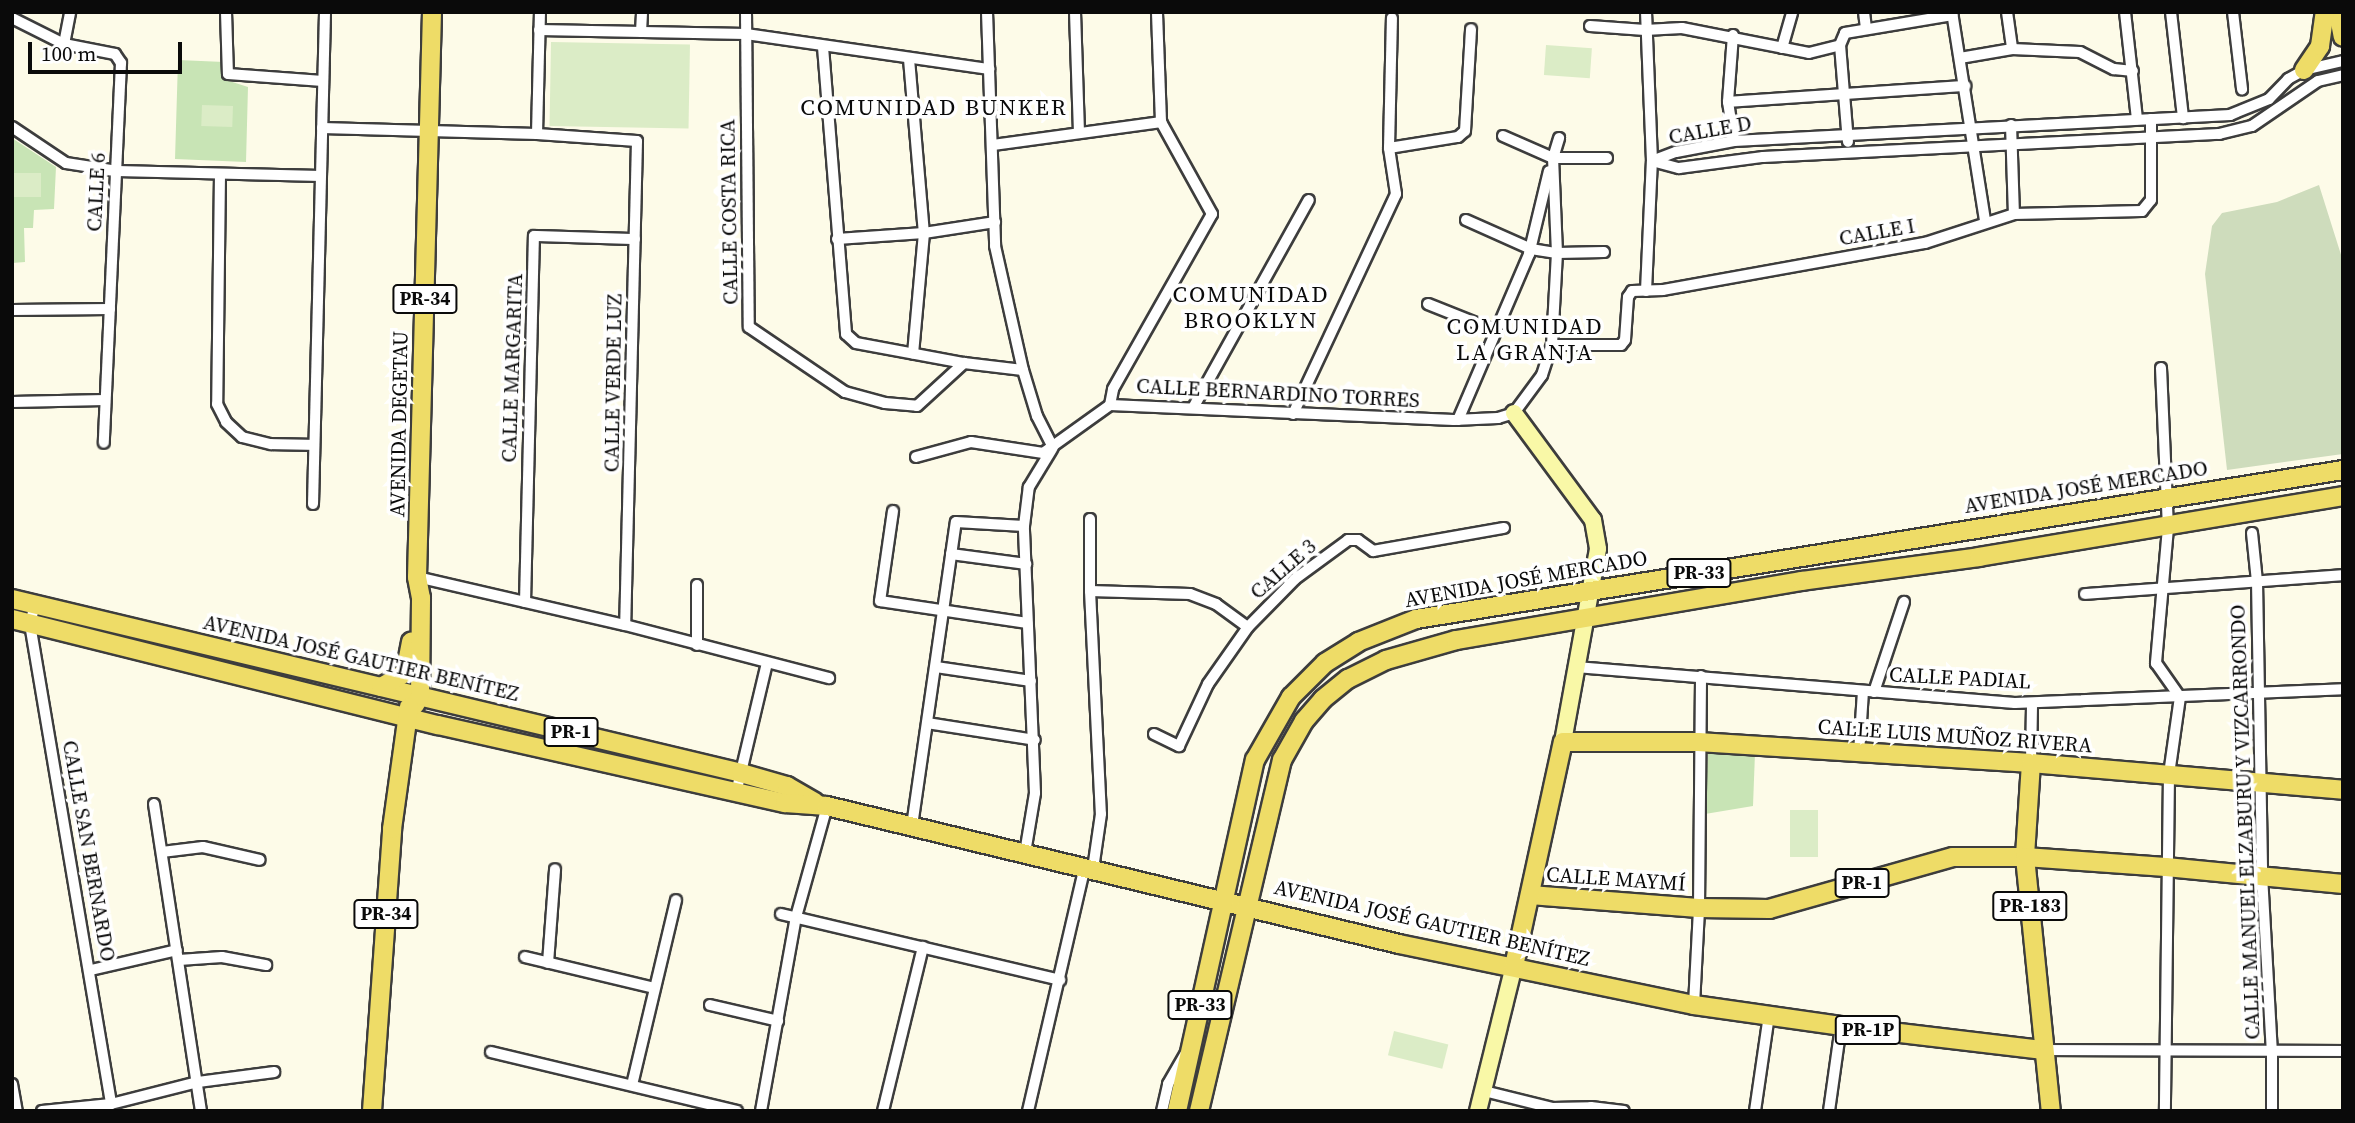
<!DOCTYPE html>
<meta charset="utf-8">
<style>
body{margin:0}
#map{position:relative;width:2355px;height:1123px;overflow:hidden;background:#fdfbe8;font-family:"Source Serif 4",serif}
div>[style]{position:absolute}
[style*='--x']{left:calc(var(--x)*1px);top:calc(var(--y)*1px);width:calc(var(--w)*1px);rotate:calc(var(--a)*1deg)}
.green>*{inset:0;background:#c8e4b5}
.cemetery>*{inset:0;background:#cedcbc}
.pitch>*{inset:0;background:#dbecc6;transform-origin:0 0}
.roads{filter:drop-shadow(2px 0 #3d3d3d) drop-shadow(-2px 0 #3d3d3d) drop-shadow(0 2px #3d3d3d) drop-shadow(0 -2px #3d3d3d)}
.street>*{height:10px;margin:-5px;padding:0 5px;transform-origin:5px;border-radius:5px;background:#fff}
.secondary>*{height:16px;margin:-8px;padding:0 8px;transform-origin:8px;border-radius:8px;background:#f9f8a7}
.primary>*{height:18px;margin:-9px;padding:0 9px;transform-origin:9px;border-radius:9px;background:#eedc67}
span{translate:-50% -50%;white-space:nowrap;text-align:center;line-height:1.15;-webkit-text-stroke:7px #fff;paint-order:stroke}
.shield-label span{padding:2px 5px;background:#fff;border:2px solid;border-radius:5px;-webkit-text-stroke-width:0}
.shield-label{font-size:19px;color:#0a0a0a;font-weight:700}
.street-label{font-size:21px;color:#0a0a0a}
.neighbourhood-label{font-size:23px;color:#0a0a0a;letter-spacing:2px}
.frame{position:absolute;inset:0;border:14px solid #0a0a0a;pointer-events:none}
.scale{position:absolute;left:28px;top:42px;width:154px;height:32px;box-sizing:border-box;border:4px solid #0a0a0a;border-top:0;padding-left:9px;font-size:21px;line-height:24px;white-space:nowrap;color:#0a0a0a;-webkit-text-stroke:5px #fff;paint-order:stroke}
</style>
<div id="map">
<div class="green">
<div style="clip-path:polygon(178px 60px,224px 62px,223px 79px,248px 87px,246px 162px,175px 159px)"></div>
<div style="clip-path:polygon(12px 138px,56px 167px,54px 209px,34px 210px,33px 228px,24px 228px,25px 262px,12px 263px)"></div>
<div style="clip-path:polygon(1708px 750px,1755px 753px,1753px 806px,1705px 814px)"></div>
</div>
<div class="cemetery">
<div style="clip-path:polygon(2319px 185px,2343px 261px,2343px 454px,2227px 470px,2205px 274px,2212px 226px,2222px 213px,2277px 202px)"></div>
</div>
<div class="pitch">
<div style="left:551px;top:42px;width:139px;height:84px;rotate:1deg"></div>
<div style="left:1546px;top:45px;width:46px;height:30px;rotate:4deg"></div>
<div style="left:202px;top:105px;width:31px;height:21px;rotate:2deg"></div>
<div style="left:12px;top:173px;width:29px;height:24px"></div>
<div style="left:1790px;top:810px;width:28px;height:47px"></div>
<div style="left:1394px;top:1031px;width:56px;height:25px;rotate:14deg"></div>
</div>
<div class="roads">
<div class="street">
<div style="--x:226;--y:12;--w:62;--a:88.2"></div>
<div style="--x:228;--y:74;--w:95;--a:4.2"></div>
<div style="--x:746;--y:12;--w:315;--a:89.5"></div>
<div style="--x:749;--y:327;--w:116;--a:34.1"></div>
<div style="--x:845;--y:392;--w:41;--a:15.4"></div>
<div style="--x:885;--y:403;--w:32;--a:5"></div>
<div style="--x:917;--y:406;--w:64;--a:-42.5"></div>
<div style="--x:987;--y:12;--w:234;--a:88"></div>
<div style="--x:995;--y:246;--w:127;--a:77.3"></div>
<div style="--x:1023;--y:370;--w:48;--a:73.1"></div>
<div style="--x:1037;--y:416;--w:35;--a:63"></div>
<div style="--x:1075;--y:12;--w:120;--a:88.1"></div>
<div style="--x:1864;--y:12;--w:16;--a:83"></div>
<div style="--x:1952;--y:12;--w:212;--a:81"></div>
<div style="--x:2007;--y:12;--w:37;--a:82"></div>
<div style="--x:2125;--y:12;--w:108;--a:83.6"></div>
<div style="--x:2171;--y:12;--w:107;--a:83.5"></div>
<div style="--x:2233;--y:12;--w:78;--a:83.3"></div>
<div style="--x:12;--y:18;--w:58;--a:26.6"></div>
<div style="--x:64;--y:44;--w:52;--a:11.1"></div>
<div style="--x:115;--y:54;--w:11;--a:56"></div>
<div style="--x:121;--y:63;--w:380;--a:92.6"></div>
<div style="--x:1590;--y:26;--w:55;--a:4.2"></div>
<div style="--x:1645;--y:30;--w:37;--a:-3"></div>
<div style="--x:1682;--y:28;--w:129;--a:11.1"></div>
<div style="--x:1809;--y:53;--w:32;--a:-14"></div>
<div style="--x:1840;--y:45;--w:13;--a:-67"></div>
<div style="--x:1845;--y:33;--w:109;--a:-9.5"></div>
<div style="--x:539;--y:30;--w:207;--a:1.1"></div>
<div style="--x:746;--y:34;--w:246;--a:8.2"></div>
<div style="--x:641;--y:32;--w:20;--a:-87"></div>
<div style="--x:1733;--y:35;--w:67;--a:94.3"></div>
<div style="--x:1728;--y:102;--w:39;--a:81"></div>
<div style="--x:64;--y:44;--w:33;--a:-79"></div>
<div style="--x:1840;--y:45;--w:97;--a:85.3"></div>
<div style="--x:823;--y:47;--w:288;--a:85.4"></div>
<div style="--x:846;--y:334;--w:13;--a:42"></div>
<div style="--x:856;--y:343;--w:110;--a:10.5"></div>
<div style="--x:964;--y:363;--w:59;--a:6.8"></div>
<div style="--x:1782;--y:48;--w:37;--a:-74"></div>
<div style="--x:1960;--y:58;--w:53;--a:-9.8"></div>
<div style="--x:2012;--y:49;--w:68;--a:2.5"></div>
<div style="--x:2080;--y:52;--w:38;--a:27"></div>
<div style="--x:2114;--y:69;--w:19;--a:6"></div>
<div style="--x:909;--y:59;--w:175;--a:85.1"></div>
<div style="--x:924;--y:233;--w:121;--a:95.2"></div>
<div style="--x:1728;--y:102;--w:238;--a:-3.9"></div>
<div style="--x:2011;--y:125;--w:89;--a:88.1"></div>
<div style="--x:12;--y:127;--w:65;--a:33.7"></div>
<div style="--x:66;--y:163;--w:52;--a:8.9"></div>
<div style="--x:117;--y:171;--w:204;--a:1.4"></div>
<div style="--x:322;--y:128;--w:215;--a:1.6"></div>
<div style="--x:537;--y:134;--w:100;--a:4"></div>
<div style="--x:637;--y:141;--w:484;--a:91.4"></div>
<div style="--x:537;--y:134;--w:122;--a:-88.6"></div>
<div style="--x:1503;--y:136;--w:55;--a:23.7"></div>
<div style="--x:1553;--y:158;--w:54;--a:0"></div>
<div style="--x:993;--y:145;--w:170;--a:-7.8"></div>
<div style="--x:1389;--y:148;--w:70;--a:-9.1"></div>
<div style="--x:1458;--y:137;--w:9;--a:-41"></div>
<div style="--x:1465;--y:131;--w:102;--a:-86.6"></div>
<div style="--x:1652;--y:161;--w:26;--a:-21"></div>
<div style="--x:1676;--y:152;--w:59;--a:-10.7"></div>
<div style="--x:1734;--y:141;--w:497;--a:-3"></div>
<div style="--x:2230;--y:115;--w:42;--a:-22.3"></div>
<div style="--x:2269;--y:99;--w:28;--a:-46"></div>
<div style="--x:2288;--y:79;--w:18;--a:-29"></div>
<div style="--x:2304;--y:70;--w:40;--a:-13"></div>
<div style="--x:1652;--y:161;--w:28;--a:15"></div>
<div style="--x:1679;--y:168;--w:85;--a:-7.5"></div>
<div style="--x:1763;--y:157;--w:457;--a:-2.9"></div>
<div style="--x:2219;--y:134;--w:34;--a:-14"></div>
<div style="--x:2252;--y:126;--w:80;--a:-34.3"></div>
<div style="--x:2318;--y:81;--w:26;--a:-13"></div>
<div style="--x:220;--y:174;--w:230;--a:90.7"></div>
<div style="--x:217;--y:404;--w:20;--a:63"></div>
<div style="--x:226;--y:422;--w:22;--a:43"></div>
<div style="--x:242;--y:437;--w:30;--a:14"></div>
<div style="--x:271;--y:444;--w:43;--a:1.3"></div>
<div style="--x:1466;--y:220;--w:71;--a:24"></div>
<div style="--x:1531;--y:249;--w:26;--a:9"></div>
<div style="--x:1557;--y:253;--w:47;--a:-1.2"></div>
<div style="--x:837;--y:239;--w:87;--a:-3.9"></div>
<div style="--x:924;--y:233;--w:72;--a:-8.8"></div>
<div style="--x:1646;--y:291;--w:130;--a:-87.4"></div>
<div style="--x:1652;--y:161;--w:149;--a:-92.3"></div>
<div style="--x:1428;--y:304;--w:73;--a:21.7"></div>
<div style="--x:12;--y:310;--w:98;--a:-0.6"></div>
<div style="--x:1552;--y:345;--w:69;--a:0"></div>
<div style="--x:1621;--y:345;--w:6;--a:-51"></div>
<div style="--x:1625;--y:340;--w:43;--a:-86"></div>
<div style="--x:1628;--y:297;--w:7;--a:-56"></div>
<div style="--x:1632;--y:291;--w:31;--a:-2"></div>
<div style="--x:1663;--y:290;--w:266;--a:-10.2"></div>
<div style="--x:1925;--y:243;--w:94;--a:-18"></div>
<div style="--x:2014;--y:214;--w:128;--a:-1.3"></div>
<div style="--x:2142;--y:211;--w:14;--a:-51"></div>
<div style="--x:2151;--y:200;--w:81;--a:-90"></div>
<div style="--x:2161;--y:368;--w:160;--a:87.5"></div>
<div style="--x:2168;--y:528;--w:136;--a:95.1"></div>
<div style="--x:2156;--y:663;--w:42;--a:54.8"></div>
<div style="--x:2180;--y:697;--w:78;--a:98.1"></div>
<div style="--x:2169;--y:774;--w:337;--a:90.7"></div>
<div style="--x:12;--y:402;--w:93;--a:-1.2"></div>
<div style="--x:1110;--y:405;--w:16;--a:-79"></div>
<div style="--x:1113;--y:389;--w:201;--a:-60.5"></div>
<div style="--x:1212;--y:214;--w:105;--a:-119"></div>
<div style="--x:1161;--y:122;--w:110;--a:-92.1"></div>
<div style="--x:1193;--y:408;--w:238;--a:-60.9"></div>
<div style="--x:1293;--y:414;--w:243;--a:-64.9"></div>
<div style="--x:1396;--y:194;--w:47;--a:-98.7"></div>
<div style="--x:1389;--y:148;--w:130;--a:-88.7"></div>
<div style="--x:1458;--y:420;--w:181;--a:-66.8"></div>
<div style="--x:1529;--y:254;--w:85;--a:-76.5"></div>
<div style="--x:916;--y:457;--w:57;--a:-15.3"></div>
<div style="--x:971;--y:442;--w:73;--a:8.7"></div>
<div style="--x:1043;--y:453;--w:82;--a:-35.6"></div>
<div style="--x:1110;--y:405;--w:344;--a:2.5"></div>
<div style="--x:1454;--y:420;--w:44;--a:-2.6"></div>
<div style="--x:1498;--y:418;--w:17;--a:-17"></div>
<div style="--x:1514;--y:413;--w:47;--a:-53.6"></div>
<div style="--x:1542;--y:375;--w:32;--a:-72"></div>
<div style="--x:1552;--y:345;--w:92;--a:-86.9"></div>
<div style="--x:1557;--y:253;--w:95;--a:-92.4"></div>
<div style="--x:1553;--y:158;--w:21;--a:-73"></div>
<div style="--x:313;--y:504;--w:492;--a:-88.6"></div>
<div style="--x:893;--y:511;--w:91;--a:98.2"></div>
<div style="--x:880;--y:601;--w:149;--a:8.5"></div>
<div style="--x:1090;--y:519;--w:72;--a:90"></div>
<div style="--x:1090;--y:591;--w:223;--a:87.2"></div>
<div style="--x:1101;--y:814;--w:56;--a:98.3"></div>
<div style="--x:2252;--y:533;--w:48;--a:84.1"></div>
<div style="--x:2257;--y:581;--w:294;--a:89"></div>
<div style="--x:2262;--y:875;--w:178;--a:86.8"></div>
<div style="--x:2272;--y:1053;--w:58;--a:90"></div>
<div style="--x:951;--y:554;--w:76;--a:7.6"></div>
<div style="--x:417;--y:577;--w:213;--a:13"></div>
<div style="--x:625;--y:625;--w:211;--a:14.6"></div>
<div style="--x:1090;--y:591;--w:100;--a:1.7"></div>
<div style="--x:1190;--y:594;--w:28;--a:21"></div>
<div style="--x:1216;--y:604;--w:39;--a:36"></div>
<div style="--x:2085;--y:594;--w:259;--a:-4.2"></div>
<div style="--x:525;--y:602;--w:366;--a:-88.6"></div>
<div style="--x:534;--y:236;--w:101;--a:1.7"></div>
<div style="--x:35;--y:604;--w:21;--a:104"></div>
<div style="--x:30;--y:624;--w:487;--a:80.4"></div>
<div style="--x:697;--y:645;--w:60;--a:-90"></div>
<div style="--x:936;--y:667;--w:96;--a:8.4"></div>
<div style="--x:1576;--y:667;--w:440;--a:4.7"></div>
<div style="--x:2015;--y:703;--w:328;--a:-2.4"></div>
<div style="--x:1874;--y:692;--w:95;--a:-71.6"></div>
<div style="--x:927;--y:723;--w:109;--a:8.9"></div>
<div style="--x:1154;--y:734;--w:28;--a:26"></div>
<div style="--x:1179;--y:746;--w:68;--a:-64.9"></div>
<div style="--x:1208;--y:684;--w:70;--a:-54.9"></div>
<div style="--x:1248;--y:627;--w:67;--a:-45.6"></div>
<div style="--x:1295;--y:579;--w:66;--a:-36.3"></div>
<div style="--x:1348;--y:540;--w:10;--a:0"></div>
<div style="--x:1358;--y:540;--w:19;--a:36"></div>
<div style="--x:1373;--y:551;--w:133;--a:-10"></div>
<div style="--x:1859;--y:753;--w:62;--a:-86.3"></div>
<div style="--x:2031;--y:763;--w:60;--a:-89"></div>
<div style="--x:736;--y:793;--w:134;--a:-76.6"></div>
<div style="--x:154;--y:804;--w:311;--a:81.3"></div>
<div style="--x:912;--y:826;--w:307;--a:-81.8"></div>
<div style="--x:956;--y:522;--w:68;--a:3.4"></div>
<div style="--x:162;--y:852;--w:41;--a:-7"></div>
<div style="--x:203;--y:847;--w:58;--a:12.8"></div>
<div style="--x:1025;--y:853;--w:61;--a:-80.5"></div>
<div style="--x:1035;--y:793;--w:267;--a:-92.4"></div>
<div style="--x:1024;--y:526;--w:39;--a:-83"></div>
<div style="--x:1029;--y:487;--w:44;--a:-58.8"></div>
<div style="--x:781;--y:914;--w:287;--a:13.3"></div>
<div style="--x:525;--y:957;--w:133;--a:13.5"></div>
<div style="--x:179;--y:960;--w:43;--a:-4"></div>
<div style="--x:222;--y:957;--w:45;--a:10.3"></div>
<div style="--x:548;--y:963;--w:94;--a:-85.7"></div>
<div style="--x:91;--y:970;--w:88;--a:-13.1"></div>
<div style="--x:710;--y:1005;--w:70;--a:13.2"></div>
<div style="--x:1694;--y:1005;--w:97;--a:-87"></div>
<div style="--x:1699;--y:908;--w:232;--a:-89.5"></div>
<div style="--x:2042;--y:1050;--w:301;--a:0.2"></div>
<div style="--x:491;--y:1052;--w:253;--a:13.5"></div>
<div style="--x:12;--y:1084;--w:27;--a:80"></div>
<div style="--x:632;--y:1085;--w:190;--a:-76.6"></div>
<div style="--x:1484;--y:1091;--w:70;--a:14"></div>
<div style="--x:1552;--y:1108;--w:39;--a:-1"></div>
<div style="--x:1591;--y:1107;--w:33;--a:7"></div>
<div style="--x:42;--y:1111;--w:69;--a:-5.8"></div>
<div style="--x:111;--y:1104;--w:90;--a:-14.2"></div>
<div style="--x:198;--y:1082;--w:77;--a:-7.5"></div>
<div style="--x:761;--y:1111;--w:197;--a:-79.8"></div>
<div style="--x:796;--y:917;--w:115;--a:-74.4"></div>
<div style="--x:883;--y:1111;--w:169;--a:-76.3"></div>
<div style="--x:1028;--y:1111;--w:251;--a:-76.9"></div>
<div style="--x:1162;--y:1111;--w:28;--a:-77"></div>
<div style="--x:1168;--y:1084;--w:34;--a:-60"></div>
<div style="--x:1755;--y:1111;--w:97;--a:-81.7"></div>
<div style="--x:1829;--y:1111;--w:86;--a:-82"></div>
</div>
<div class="secondary">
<div style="--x:1514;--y:413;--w:133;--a:53.6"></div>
<div style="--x:1593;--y:520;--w:29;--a:80"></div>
<div style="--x:1598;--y:549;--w:196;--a:100.3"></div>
<div style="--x:1478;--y:1111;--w:149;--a:-76.1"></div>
</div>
<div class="primary">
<div style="--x:2338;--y:12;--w:25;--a:79"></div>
<div style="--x:2304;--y:70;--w:29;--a:-56"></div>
<div style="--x:2320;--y:46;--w:34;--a:-82"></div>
<div style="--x:12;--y:599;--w:749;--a:13.42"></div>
<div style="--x:741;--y:773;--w:48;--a:15.8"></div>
<div style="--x:787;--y:786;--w:32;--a:30"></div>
<div style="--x:12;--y:619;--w:439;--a:14"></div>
<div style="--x:438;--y:725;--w:356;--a:12.7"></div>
<div style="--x:785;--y:803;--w:42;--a:4.1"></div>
<div style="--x:827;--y:806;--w:588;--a:13.56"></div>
<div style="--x:1399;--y:944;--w:301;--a:11.7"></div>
<div style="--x:1694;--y:1005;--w:148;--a:8.1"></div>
<div style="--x:1841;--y:1026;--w:202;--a:6.8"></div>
<div style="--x:381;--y:687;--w:28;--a:-30"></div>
<div style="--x:405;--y:673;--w:32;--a:-79"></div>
<div style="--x:415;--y:705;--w:10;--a:-61"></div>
<div style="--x:420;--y:696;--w:98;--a:-89.4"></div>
<div style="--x:421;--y:598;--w:21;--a:-101"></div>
<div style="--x:417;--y:577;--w:565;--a:-88.48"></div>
<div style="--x:2031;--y:763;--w:94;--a:93.7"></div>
<div style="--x:2025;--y:857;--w:255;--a:84.2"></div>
<div style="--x:1530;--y:895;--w:169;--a:4.4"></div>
<div style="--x:1699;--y:908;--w:70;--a:0.8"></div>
<div style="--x:1769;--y:909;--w:191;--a:-15.8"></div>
<div style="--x:1953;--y:857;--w:72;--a:0"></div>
<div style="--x:2025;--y:857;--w:141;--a:4.1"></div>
<div style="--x:2166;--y:867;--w:178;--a:5.5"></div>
<div style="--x:1514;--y:966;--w:229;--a:-77.7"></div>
<div style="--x:1563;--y:742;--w:135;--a:0"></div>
<div style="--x:1698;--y:742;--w:334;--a:3.6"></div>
<div style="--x:2031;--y:763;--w:313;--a:4.9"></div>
<div style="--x:372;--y:1111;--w:283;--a:-85.9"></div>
<div style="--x:392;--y:829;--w:123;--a:-82.1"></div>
<div style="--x:1177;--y:1111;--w:360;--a:-77.5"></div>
<div style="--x:1255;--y:760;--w:73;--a:-60.3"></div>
<div style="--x:1291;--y:697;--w:48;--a:-45"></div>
<div style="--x:1325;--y:663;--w:39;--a:-32"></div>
<div style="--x:1358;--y:642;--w:62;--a:-21.6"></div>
<div style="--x:1416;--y:619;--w:939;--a:-9.13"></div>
<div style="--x:1199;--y:1111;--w:361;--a:-76.7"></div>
<div style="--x:1282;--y:760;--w:45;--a:-60.6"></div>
<div style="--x:1304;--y:721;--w:29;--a:-49"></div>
<div style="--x:1323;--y:699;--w:32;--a:-39"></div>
<div style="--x:1348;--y:679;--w:42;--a:-26.6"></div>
<div style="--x:1386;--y:660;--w:73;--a:-15.9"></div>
<div style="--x:1456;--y:640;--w:351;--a:-9.7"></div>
<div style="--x:1802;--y:581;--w:179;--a:-7.7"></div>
<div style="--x:1979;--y:557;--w:369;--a:-9.5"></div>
</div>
</div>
<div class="shield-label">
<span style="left:425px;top:299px">PR-34</span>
<span style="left:1699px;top:573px">PR-33</span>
<span style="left:571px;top:732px">PR-1</span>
<span style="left:1862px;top:883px">PR-1</span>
<span style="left:2030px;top:906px">PR-183</span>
<span style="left:386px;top:914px">PR-34</span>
<span style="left:1200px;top:1005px">PR-33</span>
<span style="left:1868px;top:1030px">PR-1P</span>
</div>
<div class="street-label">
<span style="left:1710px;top:130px;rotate:-10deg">CALLE D</span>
<span style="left:96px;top:192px;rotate:-87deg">CALLE 6</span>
<span style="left:729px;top:212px;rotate:-91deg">CALLE COSTA RICA</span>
<span style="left:1877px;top:232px;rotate:-10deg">CALLE I</span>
<span style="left:512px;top:368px;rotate:-88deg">CALLE MARGARITA</span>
<span style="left:613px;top:383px;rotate:-89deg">CALLE VERDE LUZ</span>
<span style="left:1278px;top:393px;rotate:3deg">CALLE BERNARDINO TORRES</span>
<span style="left:399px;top:424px;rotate:-89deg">AVENIDA DEGETAU</span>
<span style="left:2086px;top:487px;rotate:-9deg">AVENIDA JOSÉ MERCADO</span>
<span style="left:1283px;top:569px;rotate:-41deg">CALLE 3</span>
<span style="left:1526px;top:579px;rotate:-10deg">AVENIDA JOSÉ MERCADO</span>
<span style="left:361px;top:658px;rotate:13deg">AVENIDA JOSÉ GAUTIER BENÍTEZ</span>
<span style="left:1960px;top:678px;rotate:3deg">CALLE PADIAL</span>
<span style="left:1955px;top:736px;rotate:4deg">CALLE LUIS MUÑOZ RIVERA</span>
<span style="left:2245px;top:822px;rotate:-92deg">CALLE MANUEL ELZABURU Y VIZCARRONDO</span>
<span style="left:89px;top:851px;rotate:80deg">CALLE SAN BERNARDO</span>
<span style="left:1616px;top:879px;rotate:4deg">CALLE MAYMÍ</span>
<span style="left:1432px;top:923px;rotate:13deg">AVENIDA JOSÉ GAUTIER BENÍTEZ</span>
</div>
<div class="neighbourhood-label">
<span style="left:934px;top:107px">COMUNIDAD BUNKER</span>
<span style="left:1251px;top:307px">COMUNIDAD<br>BROOKLYN</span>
<span style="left:1525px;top:339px">COMUNIDAD<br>LA GRANJA</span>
</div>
<div class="frame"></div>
<div class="scale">100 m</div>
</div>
